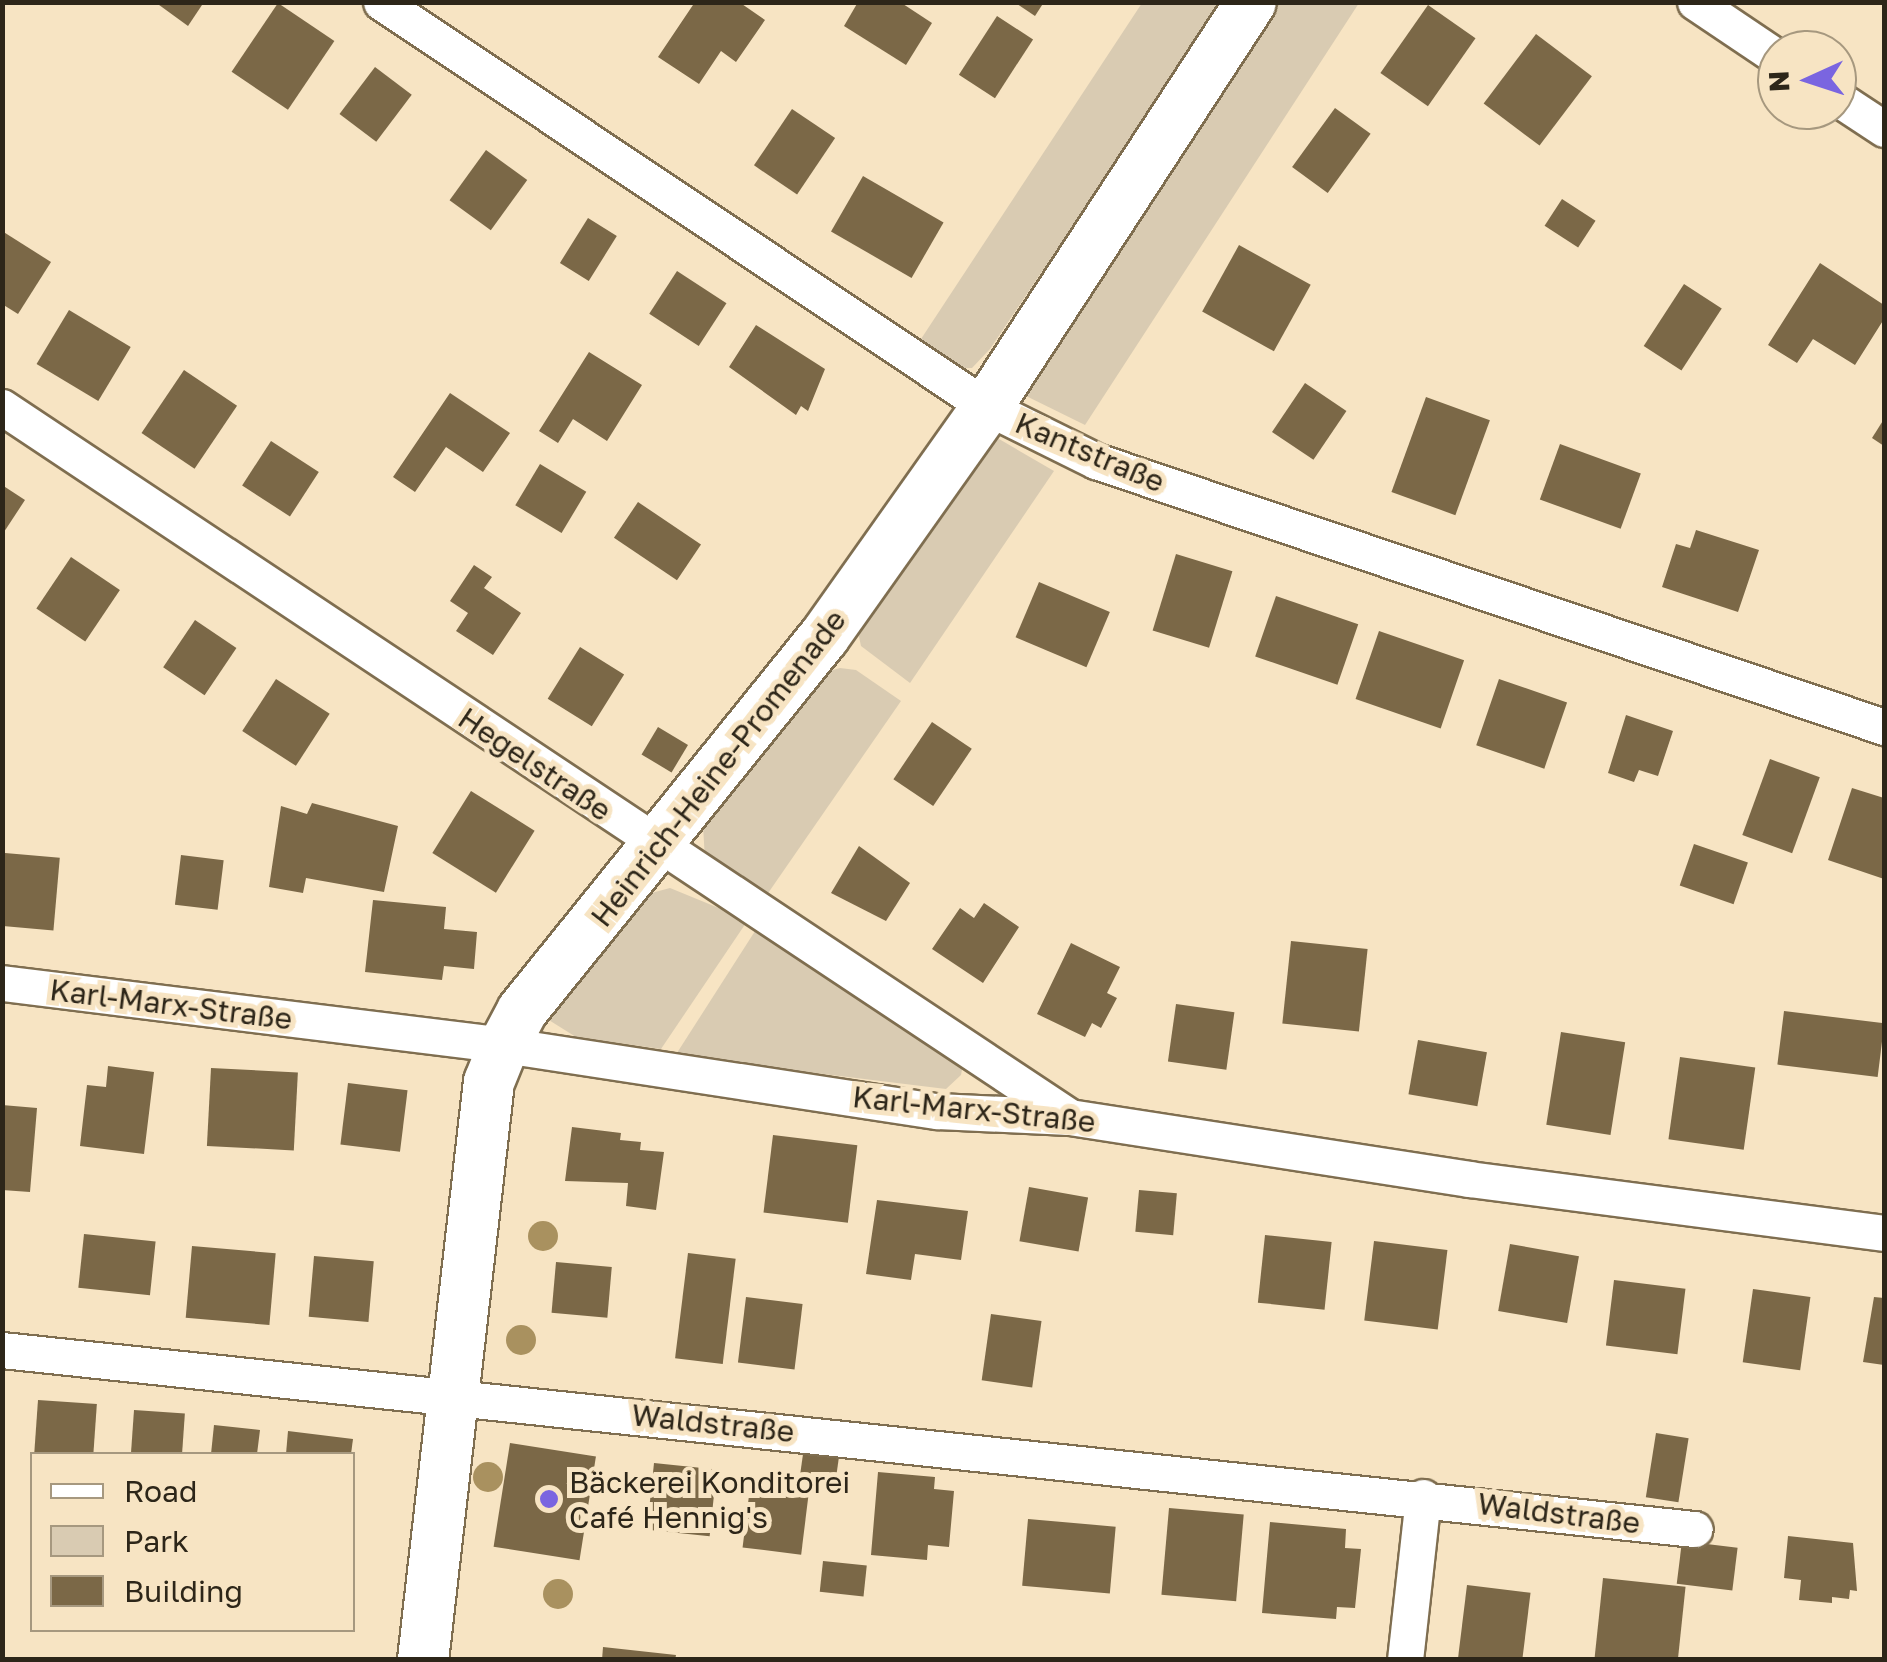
<!DOCTYPE html>
<meta charset="utf-8">
<style>
body{margin:0}
#map{position:relative;width:1887px;height:1662px;overflow:hidden;background:#f7e4c3;font-family:"Golos Text",sans-serif}
div>[style]{position:absolute}
[style*='--x']{left:calc(var(--x)*1px);top:calc(var(--y)*1px);width:calc(var(--w)*1px);rotate:calc(var(--a)*1deg)}
.green>*{inset:0;background:#d9cbb2}
.building>*{inset:0;background:#7b6847;transform-origin:0 0}
.roads{filter:drop-shadow(2px 0 #7f6e50) drop-shadow(-2px 0 #7f6e50) drop-shadow(0 2px #7f6e50) drop-shadow(0 -2px #7f6e50)}
.street>*{height:35px;margin:-17.5px;padding:0 17.5px;transform-origin:17.5px;border-radius:17.5px;background:#fff}
.secondary>*{height:50px;margin:-25px;padding:0 25px;transform-origin:25px;border-radius:25px;background:#fff}
.trees>*{width:30px;height:30px;margin:-15px;border-radius:50%;background:#a9915f}
.dots>*{width:28px;height:28px;translate:-50% -50%;box-sizing:border-box;border:5px solid #f7e4c3;border-radius:50%}
span{translate:-50% -50%;white-space:nowrap;text-align:center;line-height:1.15;-webkit-text-stroke:10px #f7e4c3;paint-order:stroke}
.street-label{font-size:30px;color:#2d2619}
.poi-label{font-size:30px;color:#2d2619}
.left{translate:0 -50%;text-align:left}
.frame{position:absolute;inset:0;border:5px solid #2d2619;pointer-events:none}
.legend{position:absolute;left:30px;top:1452px;width:325px;height:180px;box-sizing:border-box;background:#f7e4c3;border:2px solid #a6987f;margin:0;padding:12px 18px;list-style:none;font-size:30px;color:#2d2619}
.legend li{display:flex;align-items:center;gap:20px;height:50px}
.legend b{width:50px;border:2px solid #a6987f}
.north{position:absolute;left:1757px;top:30px;width:100px;height:100px;box-sizing:border-box;background:#f7e4c3;border:2px solid #a6987f;border-radius:50%;rotate:267deg;font-size:28px;font-weight:700;line-height:40px;text-align:center;color:#2d2619}
.north::after{content:'';display:block;margin:auto;width:35px;height:45px;background:#7a65e0;clip-path:polygon(50% 0,100% 100%,50% 72%,0 100%)}
</style>
<div id="map">
<div class="green">
<div style="clip-path:polygon(1142px 3px,1222px 3px,990px 349px,972px 368px,963px 368px,921px 339px)"></div>
<div style="clip-path:polygon(1270px 3px,1359px 3px,1085px 425px,1020px 393px)"></div>
<div style="clip-path:polygon(999px 439px,1054px 471px,910px 683px,861px 646px,855px 618px,978px 446px)"></div>
<div style="clip-path:polygon(840px 668px,856px 670px,901px 701px,764px 899px,705px 859px,703px 826px,822px 673px)"></div>
<div style="clip-path:polygon(670px 888px,748px 920px,661px 1049px,576px 1037px,544px 1017px,644px 895px)"></div>
<div style="clip-path:polygon(757px 928px,963px 1064px,961px 1075px,946px 1089px,675px 1056px)"></div>
</div>
<div class="building">
<div style="clip-path:polygon(155px 2px,204px 2px,188px 26px)"></div>
<div style="clip-path:polygon(695px 2px,739px 2px,765px 20px,736px 62px,721px 51px,699px 84px,658px 57px)"></div>
<div style="clip-path:polygon(858px 2px,900px 2px,932px 23px,906px 65px,844px 26px)"></div>
<div style="clip-path:polygon(1014px 2px,1044px 2px,1035px 16px)"></div>
<div style="left:278px;top:3px;width:68px;height:83px;rotate:34deg"></div>
<div style="left:1428px;top:5px;width:58px;height:83px;rotate:35deg"></div>
<div style="left:997px;top:16px;width:43px;height:70px;rotate:33deg"></div>
<div style="left:1536px;top:34px;width:70px;height:87px;rotate:37deg"></div>
<div style="left:375px;top:67px;width:46px;height:59px;rotate:37deg"></div>
<div style="left:1335px;top:108px;width:44px;height:73px;rotate:36deg"></div>
<div style="left:792px;top:109px;width:52px;height:68px;rotate:34deg"></div>
<div style="left:486px;top:150px;width:51px;height:62px;rotate:36deg"></div>
<div style="left:863px;top:176px;width:93px;height:64px;rotate:30deg"></div>
<div style="left:1562px;top:199px;width:40px;height:32px;rotate:33deg"></div>
<div style="left:588px;top:218px;width:34px;height:53px;rotate:32deg"></div>
<div style="clip-path:polygon(2px 231px,51px 262px,18px 314px,2px 304px)"></div>
<div style="left:1239px;top:245px;width:82px;height:76px;rotate:29deg"></div>
<div style="clip-path:polygon(1820px 263px,1884px 305px,1884px 319px,1855px 365px,1813px 339px,1797px 363px,1768px 345px)"></div>
<div style="left:677px;top:271px;width:59px;height:51px;rotate:33deg"></div>
<div style="left:1684px;top:284px;width:45px;height:74px;rotate:33deg"></div>
<div style="left:69px;top:310px;width:72px;height:63px;rotate:31deg"></div>
<div style="clip-path:polygon(756px 325px,825px 369px,808px 411px,801px 406px,796px 415px,729px 367px)"></div>
<div style="clip-path:polygon(589px 352px,642px 385px,607px 441px,573px 419px,558px 443px,539px 431px)"></div>
<div style="left:184px;top:370px;width:64px;height:76px;rotate:34deg"></div>
<div style="left:1305px;top:383px;width:50px;height:59px;rotate:34deg"></div>
<div style="clip-path:polygon(450px 393px,510px 433px,483px 472px,446px 447px,415px 492px,393px 477px)"></div>
<div style="left:1426px;top:397px;width:68px;height:101px;rotate:20deg"></div>
<div style="clip-path:polygon(1884px 419px,1884px 446px,1872px 438px)"></div>
<div style="left:271px;top:441px;width:57px;height:53px;rotate:33deg"></div>
<div style="left:1560px;top:444px;width:86px;height:59px;rotate:20deg"></div>
<div style="left:540px;top:464px;width:54px;height:48px;rotate:31deg"></div>
<div style="clip-path:polygon(2px 485px,25px 500px,2px 535px)"></div>
<div style="left:638px;top:502px;width:76px;height:43px;rotate:34deg"></div>
<div style="clip-path:polygon(1696px 530px,1759px 550px,1738px 612px,1662px 587px,1676px 544px,1690px 548px)"></div>
<div style="left:1176px;top:554px;width:59px;height:80px;rotate:17deg"></div>
<div style="left:71px;top:557px;width:59px;height:62px;rotate:34deg"></div>
<div style="clip-path:polygon(474px 565px,492px 577px,484px 588px,521px 613px,493px 655px,456px 631px,468px 613px,450px 601px)"></div>
<div style="left:1039px;top:582px;width:77px;height:60px;rotate:23deg"></div>
<div style="left:1276px;top:596px;width:87px;height:64px;rotate:19deg"></div>
<div style="left:195px;top:620px;width:50px;height:57px;rotate:34deg"></div>
<div style="left:1379px;top:631px;width:90px;height:72px;rotate:19deg"></div>
<div style="left:580px;top:647px;width:52px;height:61px;rotate:32deg"></div>
<div style="left:276px;top:679px;width:64px;height:62px;rotate:33deg"></div>
<div style="left:1499px;top:679px;width:72px;height:70px;rotate:19deg"></div>
<div style="clip-path:polygon(1626px 715px,1673px 731px,1658px 776px,1639px 770px,1634px 782px,1608px 773px)"></div>
<div style="left:932px;top:722px;width:48px;height:69px;rotate:34deg"></div>
<div style="left:658px;top:727px;width:35px;height:32px;rotate:31deg"></div>
<div style="left:1770px;top:759px;width:53px;height:81px;rotate:20deg"></div>
<div style="clip-path:polygon(1852px 788px,1884px 798px,1884px 879px,1828px 860px)"></div>
<div style="left:471px;top:791px;width:75px;height:73px;rotate:32deg"></div>
<div style="clip-path:polygon(312px 803px,398px 826px,384px 892px,306px 878px,303px 893px,269px 887px,281px 806px,307px 814px)"></div>
<div style="left:1694px;top:844px;width:57px;height:44px;rotate:19deg"></div>
<div style="clip-path:polygon(859px 846px,910px 883px,886px 921px,831px 893px)"></div>
<div style="left:5px;top:853px;width:55px;height:73px;rotate:5deg"></div>
<div style="left:181px;top:855px;width:43px;height:50px;rotate:7deg"></div>
<div style="clip-path:polygon(373px 900px,446px 907px,444px 929px,477px 932px,474px 969px,444px 966px,442px 980px,365px 972px)"></div>
<div style="clip-path:polygon(984px 903px,1019px 927px,983px 983px,932px 949px,960px 908px,974px 918px)"></div>
<div style="left:1291px;top:941px;width:77px;height:83px;rotate:6deg"></div>
<div style="clip-path:polygon(1071px 943px,1120px 967px,1107px 993px,1117px 998px,1101px 1028px,1092px 1023px,1085px 1037px,1037px 1014px)"></div>
<div style="left:1176px;top:1004px;width:59px;height:58px;rotate:8deg"></div>
<div style="left:1784px;top:1011px;width:101px;height:54px;rotate:7deg"></div>
<div style="left:1561px;top:1032px;width:65px;height:94px;rotate:9deg"></div>
<div style="left:1418px;top:1040px;width:70px;height:55px;rotate:10deg"></div>
<div style="left:1680px;top:1057px;width:76px;height:83px;rotate:8deg"></div>
<div style="clip-path:polygon(108px 1066px,154px 1072px,144px 1154px,80px 1146px,87px 1085px,106px 1087px)"></div>
<div style="left:211px;top:1068px;width:87px;height:78px;rotate:3deg"></div>
<div style="left:348px;top:1083px;width:60px;height:62px;rotate:7deg"></div>
<div style="clip-path:polygon(2px 1105px,37px 1108px,30px 1192px,2px 1190px)"></div>
<div style="clip-path:polygon(572px 1127px,621px 1133px,620px 1140px,641px 1142px,640px 1150px,664px 1152px,656px 1210px,626px 1206px,628px 1183px,565px 1181px)"></div>
<div style="left:773px;top:1135px;width:85px;height:78px;rotate:7deg"></div>
<div style="left:1029px;top:1187px;width:60px;height:55px;rotate:10deg"></div>
<div style="left:1139px;top:1190px;width:38px;height:42px;rotate:5deg"></div>
<div style="clip-path:polygon(877px 1200px,968px 1211px,961px 1260px,915px 1254px,911px 1280px,866px 1274px)"></div>
<div style="left:84px;top:1234px;width:72px;height:54px;rotate:6deg"></div>
<div style="left:1265px;top:1235px;width:67px;height:68px;rotate:6deg"></div>
<div style="left:1374px;top:1241px;width:74px;height:80px;rotate:7deg"></div>
<div style="left:1510px;top:1244px;width:70px;height:68px;rotate:10deg"></div>
<div style="left:192px;top:1246px;width:84px;height:72px;rotate:5deg"></div>
<div style="left:688px;top:1253px;width:48px;height:106px;rotate:7deg"></div>
<div style="left:314px;top:1256px;width:60px;height:61px;rotate:5deg"></div>
<div style="left:556px;top:1262px;width:56px;height:51px;rotate:5deg"></div>
<div style="left:1614px;top:1280px;width:72px;height:66px;rotate:7deg"></div>
<div style="left:1753px;top:1289px;width:58px;height:74px;rotate:8deg"></div>
<div style="left:746px;top:1297px;width:57px;height:66px;rotate:7deg"></div>
<div style="clip-path:polygon(1874px 1297px,1884px 1298px,1884px 1365px,1863px 1362px)"></div>
<div style="left:991px;top:1314px;width:51px;height:67px;rotate:8deg"></div>
<div style="left:38px;top:1400px;width:59px;height:54px;rotate:4deg"></div>
<div style="left:134px;top:1410px;width:51px;height:44px;rotate:4deg"></div>
<div style="clip-path:polygon(214px 1425px,260px 1430px,257px 1454px,211px 1454px)"></div>
<div style="clip-path:polygon(288px 1431px,353px 1439px,351px 1454px,286px 1454px)"></div>
<div style="left:1656px;top:1433px;width:33px;height:65px;rotate:9deg"></div>
<div style="left:510px;top:1443px;width:87px;height:105px;rotate:9deg"></div>
<div style="left:804px;top:1447px;width:36px;height:33px;rotate:8deg"></div>
<div style="left:654px;top:1463px;width:63px;height:67px;rotate:6deg"></div>
<div style="clip-path:polygon(878px 1472px,935px 1477px,934px 1489px,954px 1491px,949px 1547px,928px 1545px,927px 1560px,871px 1555px)"></div>
<div style="left:751px;top:1479px;width:59px;height:69px;rotate:7deg"></div>
<div style="left:1169px;top:1508px;width:75px;height:87px;rotate:5deg"></div>
<div style="left:1028px;top:1519px;width:88px;height:67px;rotate:5deg"></div>
<div style="clip-path:polygon(1270px 1522px,1346px 1529px,1345px 1548px,1361px 1549px,1355px 1608px,1337px 1607px,1336px 1619px,1262px 1613px)"></div>
<div style="clip-path:polygon(1788px 1536px,1853px 1543px,1857px 1591px,1850px 1590px,1849px 1599px,1832px 1597px,1832px 1603px,1799px 1600px,1801px 1580px,1784px 1578px)"></div>
<div style="left:1682px;top:1541px;width:56px;height:43px;rotate:7deg"></div>
<div style="left:823px;top:1561px;width:44px;height:31px;rotate:6deg"></div>
<div style="left:1603px;top:1578px;width:83px;height:82px;rotate:6deg"></div>
<div style="left:1467px;top:1585px;width:64px;height:76px;rotate:7deg"></div>
<div style="clip-path:polygon(603px 1647px,676px 1655px,675px 1660px,602px 1660px)"></div>
</div>
<div class="roads">
<div class="street">
<div style="--x:381;--y:2;--w:729;--a:33.76"></div>
<div style="--x:987;--y:407;--w:122;--a:26.4"></div>
<div style="--x:1096;--y:461;--w:832;--a:18.65"></div>
<div style="--x:1695;--y:2;--w:99;--a:33.9"></div>
<div style="--x:1837;--y:98;--w:56;--a:33.4"></div>
<div style="--x:2;--y:407;--w:1279;--a:33.62"></div>
<div style="--x:2;--y:983;--w:506;--a:7.04"></div>
<div style="--x:504;--y:1045;--w:438;--a:8.7"></div>
<div style="--x:937;--y:1111;--w:132;--a:2.6"></div>
<div style="--x:1069;--y:1117;--w:405;--a:8.8"></div>
<div style="--x:1469;--y:1179;--w:418;--a:7.4"></div>
<div style="--x:2;--y:1350;--w:1702;--a:6.04"></div>
<div style="--x:1405;--y:1660;--w:164;--a:-83.7"></div>
</div>
<div class="secondary">
<div style="--x:423;--y:1660;--w:582;--a:-83.49"></div>
<div style="--x:489;--y:1082;--w:40;--a:-68"></div>
<div style="--x:504;--y:1045;--w:38;--a:-62"></div>
<div style="--x:522;--y:1011;--w:481;--a:-51.1"></div>
<div style="--x:824;--y:637;--w:282;--a:-54.7"></div>
<div style="--x:987;--y:407;--w:483;--a:-56.9"></div>
</div>
</div>
<div class="trees">
<div style="left:543px;top:1236px"></div>
<div style="left:521px;top:1340px"></div>
<div style="left:488px;top:1477px"></div>
<div style="left:558px;top:1594px"></div>
</div>
<div class="dots">
<div style="left:549px;top:1499px;background:#7a65e0"></div>
</div>
<div class="street-label">
<span style="left:1090px;top:452px;rotate:23deg">Kantstraße</span>
<span style="left:535px;top:764px;rotate:34deg">Hegelstraße</span>
<span style="left:718px;top:768px;rotate:-52deg">Heinrich-Heine-Promenade</span>
<span style="left:171px;top:1004px;rotate:7deg">Karl-Marx-Straße</span>
<span style="left:974px;top:1109px;rotate:6deg">Karl-Marx-Straße</span>
<span style="left:713px;top:1423px;rotate:6deg">Waldstraße</span>
<span style="left:1559px;top:1513px;rotate:7deg">Waldstraße</span>
</div>
<div class="poi-label">
<span class="left" style="left:569px;top:1499px">Bäckerei Konditorei<br>Café Hennig's</span>
</div>
<div class="frame"></div>
<ul class="legend">
<li><b style="height:12px;background:#fff"></b>Road</li>
<li><b style="height:28px;background:#d9cbb2"></b>Park</li>
<li><b style="height:28px;background:#7b6847"></b>Building</li>
</ul>
<div class="north">N</div>
</div>
